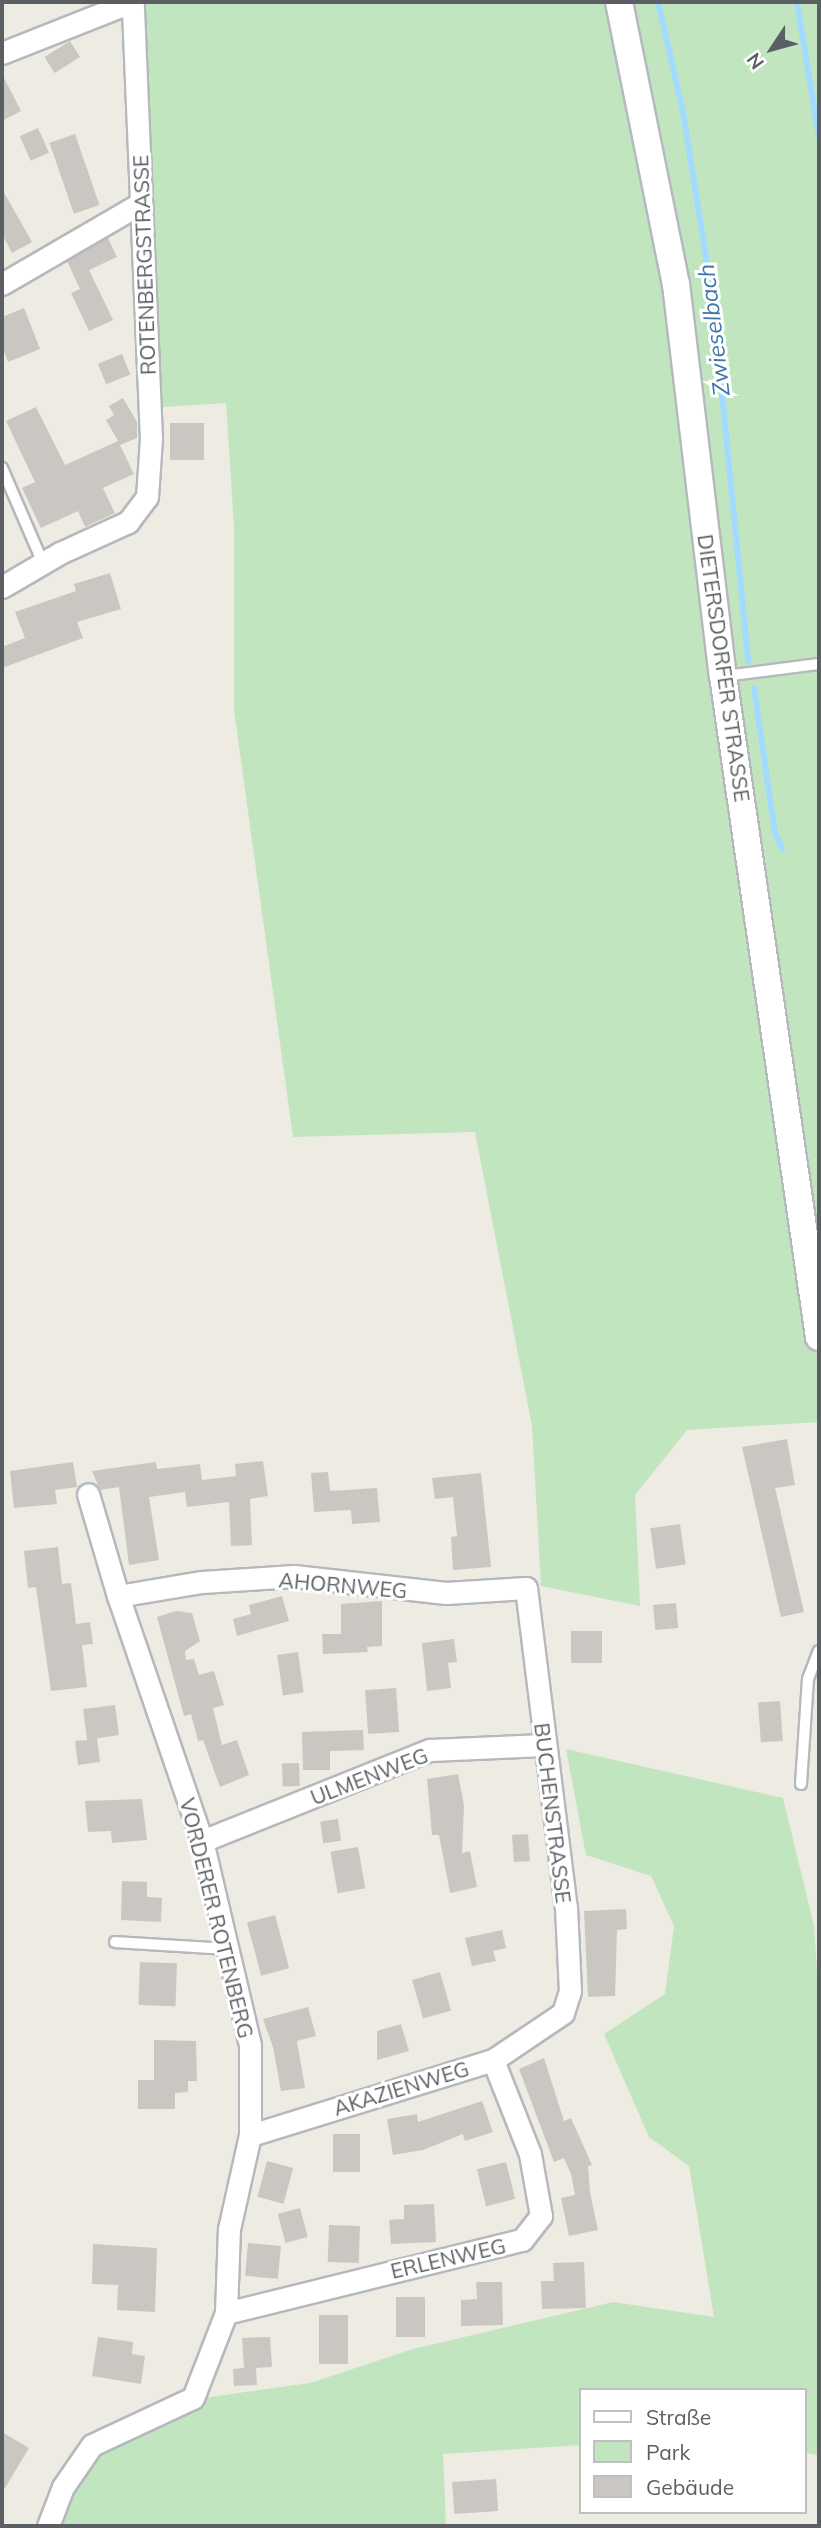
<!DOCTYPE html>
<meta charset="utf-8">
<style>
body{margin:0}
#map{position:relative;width:821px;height:2528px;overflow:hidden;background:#eeebe3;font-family:Mulish,sans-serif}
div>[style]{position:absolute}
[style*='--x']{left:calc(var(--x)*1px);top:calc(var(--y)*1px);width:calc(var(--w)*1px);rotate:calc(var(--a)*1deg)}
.green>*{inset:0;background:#c1e5bf}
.stream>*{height:6px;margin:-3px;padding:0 3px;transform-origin:3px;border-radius:3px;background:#a3dbfe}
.building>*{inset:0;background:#cac7c2;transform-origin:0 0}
.roads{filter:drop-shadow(2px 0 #b5b9bd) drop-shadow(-2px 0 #b5b9bd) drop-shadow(0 2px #b5b9bd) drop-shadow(0 -2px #b5b9bd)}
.service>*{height:10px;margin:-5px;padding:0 5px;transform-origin:5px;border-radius:5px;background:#fff}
.minor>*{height:21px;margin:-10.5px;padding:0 10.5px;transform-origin:10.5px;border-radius:10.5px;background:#fff}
.tertiary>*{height:26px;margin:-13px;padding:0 13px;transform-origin:13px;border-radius:13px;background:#fff}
span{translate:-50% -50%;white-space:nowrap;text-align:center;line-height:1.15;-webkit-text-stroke:6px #fff;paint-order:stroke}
.street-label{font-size:21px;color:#5b5f64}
.water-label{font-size:23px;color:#3d76a7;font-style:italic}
.frame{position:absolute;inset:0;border:4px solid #5b5f64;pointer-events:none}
.legend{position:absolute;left:579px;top:2388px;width:228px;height:126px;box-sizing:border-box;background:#fff;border:2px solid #bdbfc1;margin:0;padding:9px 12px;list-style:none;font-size:21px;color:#5b5f64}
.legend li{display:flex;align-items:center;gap:14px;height:35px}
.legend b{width:35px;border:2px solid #bdbfc1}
.north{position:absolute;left:737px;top:14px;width:70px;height:70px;-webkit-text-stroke:5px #fff;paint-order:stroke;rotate:234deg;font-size:19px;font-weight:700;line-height:28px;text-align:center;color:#5b5f64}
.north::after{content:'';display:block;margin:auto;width:24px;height:32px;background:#5b5f64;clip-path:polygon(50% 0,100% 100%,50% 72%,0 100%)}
</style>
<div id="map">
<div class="green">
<div style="clip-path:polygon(127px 2px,819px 2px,819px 1422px,687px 1430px,635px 1495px,640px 1606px,541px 1586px,532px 1426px,475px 1132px,293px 1137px,234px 710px,234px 526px,226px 403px,163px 407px)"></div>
<div style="clip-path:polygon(566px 1749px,783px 1798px,814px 1926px,819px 1999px,819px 2455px,805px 2453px,805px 2390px,581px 2390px,581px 2445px,443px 2454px,446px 2526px,56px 2526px,95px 2450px,210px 2397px,310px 2383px,413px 2349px,613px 2302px,714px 2317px,689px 2166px,649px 2137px,604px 2034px,665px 1994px,674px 1926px,651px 1876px,586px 1855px)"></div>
</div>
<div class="stream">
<div style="--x:658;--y:2;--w:113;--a:77.2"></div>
<div style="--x:683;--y:112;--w:192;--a:81"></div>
<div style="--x:713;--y:302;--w:361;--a:84.4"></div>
<div style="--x:797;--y:2;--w:138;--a:80.8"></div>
<div style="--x:754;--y:688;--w:147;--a:81.8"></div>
<div style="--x:775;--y:833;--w:17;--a:65"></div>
</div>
<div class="building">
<div style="left:70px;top:41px;width:19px;height:30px;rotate:58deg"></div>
<div style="clip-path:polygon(2px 74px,21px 111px,2px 121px)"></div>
<div style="left:38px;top:128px;width:27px;height:20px;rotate:66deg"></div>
<div style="left:75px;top:134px;width:75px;height:27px;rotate:71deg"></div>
<div style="clip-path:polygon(2px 189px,32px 242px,12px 253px,2px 234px)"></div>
<div style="clip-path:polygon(108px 238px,117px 257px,89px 270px,113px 320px,89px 331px,71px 293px,80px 289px,67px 261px)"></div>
<div style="clip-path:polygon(24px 308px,40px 349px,8px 362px,2px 346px,2px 317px)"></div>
<div style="left:122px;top:354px;width:22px;height:26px;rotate:68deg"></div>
<div style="clip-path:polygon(123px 398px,137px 422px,137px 438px,120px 445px,134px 474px,103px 488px,115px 513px,85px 527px,78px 511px,41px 528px,22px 488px,35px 482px,6px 421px,36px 407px,65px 465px,118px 441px,106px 420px,114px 415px,109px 406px)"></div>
<div style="left:170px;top:423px;width:34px;height:37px"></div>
<div style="clip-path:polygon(110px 573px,121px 609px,77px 622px,83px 638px,2px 668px,2px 647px,25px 638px,15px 612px,76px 591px,74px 584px)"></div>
<div style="clip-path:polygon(787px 1439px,795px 1485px,775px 1488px,804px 1612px,781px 1617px,742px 1447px)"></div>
<div style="clip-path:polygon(263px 1461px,268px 1496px,250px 1499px,252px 1545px,231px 1546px,229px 1502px,187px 1507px,185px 1492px,149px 1497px,159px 1560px,129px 1565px,119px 1487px,100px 1490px,92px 1471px,156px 1462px,157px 1469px,200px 1464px,202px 1480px,236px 1476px,235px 1464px)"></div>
<div style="clip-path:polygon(73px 1462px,77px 1487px,55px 1490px,57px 1504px,14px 1508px,10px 1471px)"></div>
<div style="clip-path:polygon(328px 1472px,330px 1491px,377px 1488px,380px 1522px,352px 1524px,351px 1510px,314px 1512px,311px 1473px)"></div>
<div style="clip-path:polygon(481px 1473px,491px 1567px,453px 1570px,451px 1537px,457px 1536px,453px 1497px,435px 1499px,432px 1478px)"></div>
<div style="left:680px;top:1524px;width:41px;height:30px;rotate:82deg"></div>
<div style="clip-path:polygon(58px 1547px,62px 1584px,71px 1583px,76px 1624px,90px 1622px,93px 1644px,82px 1645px,87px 1687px,51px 1691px,36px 1587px,28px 1588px,24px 1551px)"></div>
<div style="clip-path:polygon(282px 1596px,289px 1621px,237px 1636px,233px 1619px,251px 1614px,249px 1605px)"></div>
<div style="clip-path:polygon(382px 1601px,382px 1646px,367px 1647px,368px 1652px,323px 1654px,322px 1634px,341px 1634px,341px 1604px)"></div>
<div style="left:676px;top:1603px;width:25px;height:23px;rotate:85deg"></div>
<div style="clip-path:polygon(176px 1611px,192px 1613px,200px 1641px,185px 1651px,186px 1660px,194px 1659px,199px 1675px,214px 1671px,224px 1705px,213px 1708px,222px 1745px,237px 1740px,249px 1775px,220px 1787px,203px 1740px,198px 1741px,191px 1714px,184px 1716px,157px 1617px)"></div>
<div style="left:571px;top:1631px;width:31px;height:32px"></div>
<div style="clip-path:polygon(454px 1639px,457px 1662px,448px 1663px,451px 1688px,427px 1691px,422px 1643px)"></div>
<div style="left:298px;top:1652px;width:41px;height:21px;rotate:82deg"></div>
<div style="left:396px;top:1688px;width:44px;height:31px;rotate:86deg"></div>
<div style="left:780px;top:1701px;width:40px;height:22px;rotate:86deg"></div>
<div style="clip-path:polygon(115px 1705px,119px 1735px,93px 1739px,97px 1738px,100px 1762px,78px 1765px,75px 1741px,87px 1740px,83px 1709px)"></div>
<div style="clip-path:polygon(363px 1730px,364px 1750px,330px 1751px,330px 1770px,303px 1770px,302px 1732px)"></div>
<div style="left:299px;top:1763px;width:23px;height:17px;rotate:88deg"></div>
<div style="clip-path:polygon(458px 1774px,464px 1805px,462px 1853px,470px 1851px,477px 1887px,450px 1893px,439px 1835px,432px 1835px,427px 1779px)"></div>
<div style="clip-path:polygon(142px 1799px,147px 1840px,112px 1843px,111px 1831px,88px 1832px,85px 1801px)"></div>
<div style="left:338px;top:1819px;width:22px;height:18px;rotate:82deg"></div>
<div style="left:528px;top:1834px;width:27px;height:16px;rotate:86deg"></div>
<div style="left:358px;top:1847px;width:42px;height:28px;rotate:80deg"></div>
<div style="clip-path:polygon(122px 1881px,147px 1882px,147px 1897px,162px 1898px,161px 1922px,121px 1920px)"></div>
<div style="clip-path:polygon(626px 1909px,627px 1929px,617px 1930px,615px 1996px,588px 1997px,584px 1911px)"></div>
<div style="left:275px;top:1915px;width:55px;height:29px;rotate:75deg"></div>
<div style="clip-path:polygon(502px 1930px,506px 1948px,493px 1951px,496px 1961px,472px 1966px,465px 1938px)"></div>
<div style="left:140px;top:1962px;width:37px;height:43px;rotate:2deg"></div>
<div style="left:440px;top:1972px;width:40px;height:29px;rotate:74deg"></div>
<div style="clip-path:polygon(308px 2007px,316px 2036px,297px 2041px,305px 2088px,281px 2091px,273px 2047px,263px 2019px)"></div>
<div style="clip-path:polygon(401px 2024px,409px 2051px,377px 2060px,377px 2031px)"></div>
<div style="clip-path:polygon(154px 2040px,196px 2041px,197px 2081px,188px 2081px,188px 2092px,175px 2093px,175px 2109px,138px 2109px,138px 2080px,154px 2080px)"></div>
<div style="clip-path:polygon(544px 2058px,564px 2121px,571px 2118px,592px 2165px,588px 2166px,590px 2192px,598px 2230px,569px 2236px,561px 2198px,575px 2195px,571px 2174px,564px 2158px,554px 2162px,519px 2069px)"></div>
<div style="clip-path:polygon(482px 2101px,493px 2132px,465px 2141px,463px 2134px,423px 2150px,393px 2155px,387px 2119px,417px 2114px,418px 2122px)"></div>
<div style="left:333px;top:2134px;width:27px;height:38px"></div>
<div style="left:267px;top:2161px;width:27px;height:37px;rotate:15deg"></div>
<div style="left:506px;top:2162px;width:38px;height:30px;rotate:76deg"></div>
<div style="clip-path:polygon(434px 2204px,436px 2242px,391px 2244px,389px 2220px,404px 2219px,404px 2205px)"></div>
<div style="left:300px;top:2208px;width:30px;height:23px;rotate:75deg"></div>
<div style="left:329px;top:2225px;width:31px;height:37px;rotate:2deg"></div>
<div style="left:248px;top:2243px;width:33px;height:33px;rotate:5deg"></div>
<div style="clip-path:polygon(93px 2244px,157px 2248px,155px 2312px,117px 2310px,118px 2285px,92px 2284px)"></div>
<div style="clip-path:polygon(584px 2262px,586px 2308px,542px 2309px,541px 2281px,554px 2281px,553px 2263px)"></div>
<div style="clip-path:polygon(476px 2282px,502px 2282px,503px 2325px,461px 2326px,461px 2300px,477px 2299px)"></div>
<div style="left:396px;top:2297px;width:29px;height:40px"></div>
<div style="left:319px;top:2315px;width:29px;height:49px"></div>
<div style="clip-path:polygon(98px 2337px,133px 2342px,132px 2354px,145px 2356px,141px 2384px,92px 2376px)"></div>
<div style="clip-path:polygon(270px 2337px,272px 2367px,256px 2368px,257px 2385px,234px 2386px,233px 2369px,244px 2368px,242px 2338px)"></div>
<div style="clip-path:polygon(2px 2432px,29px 2448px,2px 2493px)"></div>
<div style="left:496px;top:2479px;width:32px;height:44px;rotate:86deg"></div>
</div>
<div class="roads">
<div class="service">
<div style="--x:2;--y:468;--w:103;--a:66.7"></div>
<div style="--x:725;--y:676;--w:95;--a:-7.3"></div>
<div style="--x:801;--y:1784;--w:105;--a:-86.2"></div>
<div style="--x:808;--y:1679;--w:30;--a:-69"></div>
<div style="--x:115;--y:1942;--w:112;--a:3.6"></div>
</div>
<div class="minor">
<div style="--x:2;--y:53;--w:139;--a:-21.6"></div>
<div style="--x:2;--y:284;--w:161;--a:-30.2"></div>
<div style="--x:2;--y:587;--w:67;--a:-30.4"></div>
<div style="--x:60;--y:553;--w:75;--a:-24.5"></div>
<div style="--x:128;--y:522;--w:31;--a:-53"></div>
<div style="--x:147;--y:497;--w:58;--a:-86.1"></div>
<div style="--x:151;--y:439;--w:437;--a:-92.4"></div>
<div style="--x:118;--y:1596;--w:85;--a:-9.5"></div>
<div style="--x:202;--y:1582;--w:92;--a:-3.7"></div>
<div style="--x:294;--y:1576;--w:153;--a:6.4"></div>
<div style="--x:446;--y:1593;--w:80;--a:-3.6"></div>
<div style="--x:526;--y:1588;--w:321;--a:82.9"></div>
<div style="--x:566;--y:1907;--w:84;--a:87.3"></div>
<div style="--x:570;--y:1991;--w:23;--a:108"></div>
<div style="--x:563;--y:2013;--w:84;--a:146.1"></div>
<div style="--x:493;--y:2060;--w:254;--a:162.8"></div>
<div style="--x:202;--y:1841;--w:245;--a:-21.8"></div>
<div style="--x:430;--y:1750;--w:114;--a:-2.5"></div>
<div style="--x:226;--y:2313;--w:305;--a:-13.9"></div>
<div style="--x:522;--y:2240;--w:31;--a:-52"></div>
<div style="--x:541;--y:2216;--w:63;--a:-100.1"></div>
<div style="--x:530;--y:2154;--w:101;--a:-111.5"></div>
<div style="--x:48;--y:2526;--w:42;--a:-69"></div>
<div style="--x:63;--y:2487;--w:51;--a:-55.4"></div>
<div style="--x:92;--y:2445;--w:111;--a:-25"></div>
<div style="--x:193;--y:2398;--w:91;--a:-68.8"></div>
<div style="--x:226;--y:2313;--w:84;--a:-88"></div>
<div style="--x:229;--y:2229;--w:96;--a:-77.4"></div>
<div style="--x:250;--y:2135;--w:90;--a:-90"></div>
<div style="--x:250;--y:2045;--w:210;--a:-103.2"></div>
<div style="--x:202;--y:1841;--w:259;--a:-108.9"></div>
<div style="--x:118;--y:1596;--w:106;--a:-106.4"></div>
</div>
<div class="tertiary">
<div style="--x:619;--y:2;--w:288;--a:78.6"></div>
<div style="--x:676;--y:284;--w:395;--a:83.2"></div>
<div style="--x:723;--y:676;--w:668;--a:81.74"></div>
</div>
</div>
<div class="street-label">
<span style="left:144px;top:265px;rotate:-92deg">ROTENBERGSTRASSE</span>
<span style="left:724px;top:668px;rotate:82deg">DIETERSDORFER STRASSE</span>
<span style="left:343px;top:1585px;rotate:5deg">AHORNWEG</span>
<span style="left:369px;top:1776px;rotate:-21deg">ULMENWEG</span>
<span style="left:553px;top:1813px;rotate:83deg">BUCHENSTRASSE</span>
<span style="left:217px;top:1918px;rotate:76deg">VORDERER ROTENBERG</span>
<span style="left:401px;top:2088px;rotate:-17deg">AKAZIENWEG</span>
<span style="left:448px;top:2258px;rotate:-13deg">ERLENWEG</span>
</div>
<div class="water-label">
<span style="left:714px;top:330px;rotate:-97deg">Zwieselbach</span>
</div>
<div class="frame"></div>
<ul class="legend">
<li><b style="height:9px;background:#fff"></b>Straße</li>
<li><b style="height:19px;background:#c1e5bf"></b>Park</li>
<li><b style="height:19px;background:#cac7c2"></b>Gebäude</li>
</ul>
<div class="north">N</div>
</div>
